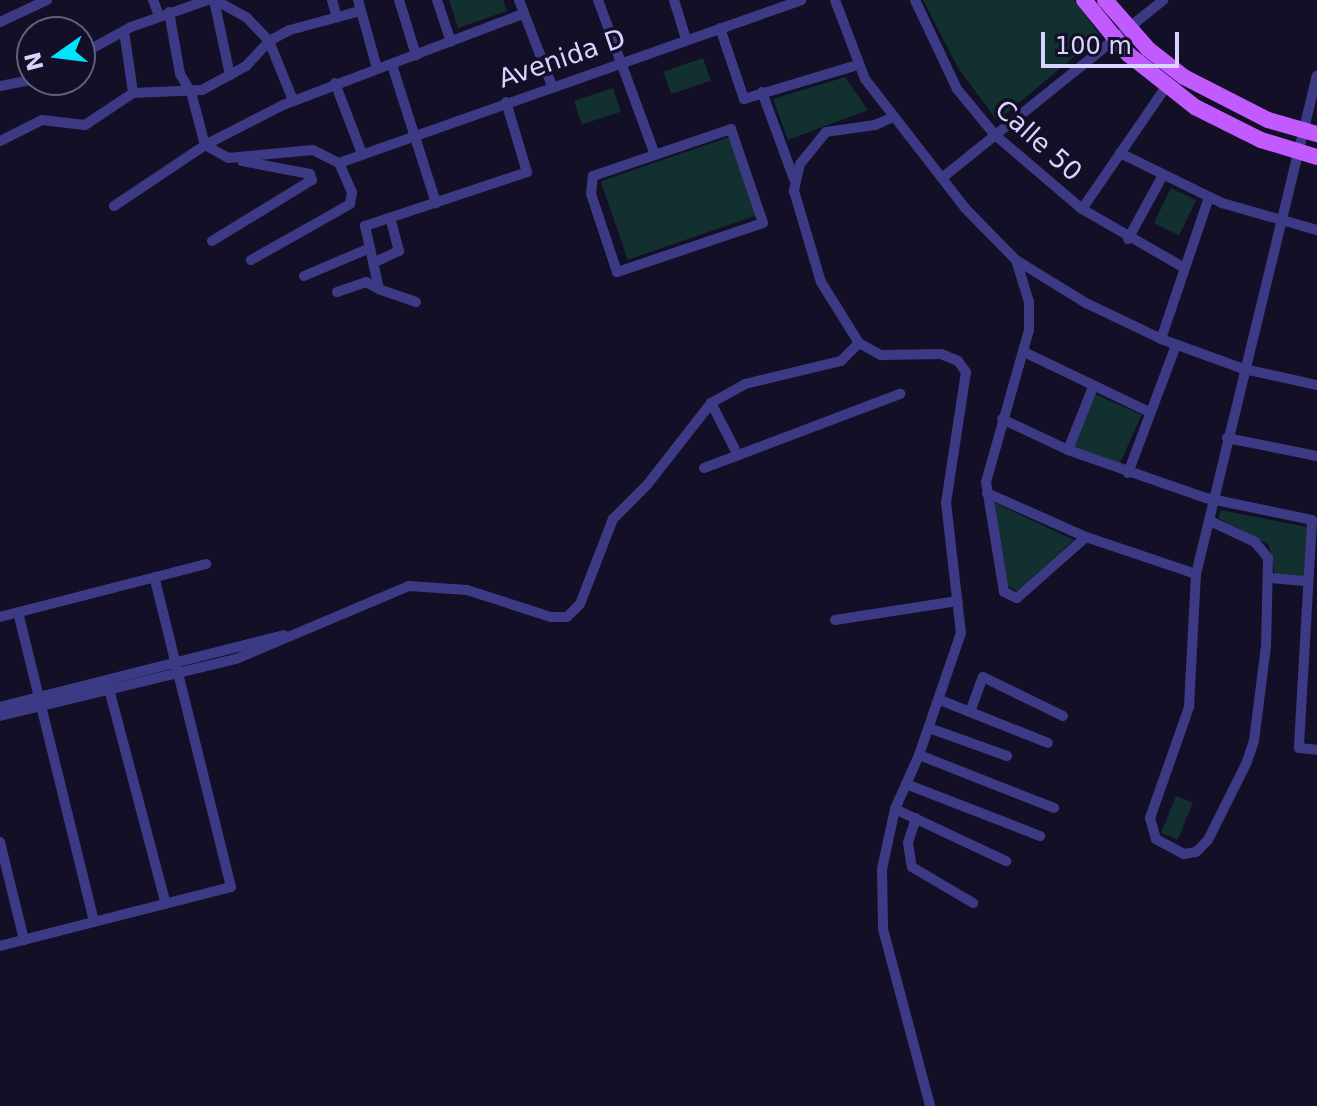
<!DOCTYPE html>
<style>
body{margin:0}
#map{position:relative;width:1317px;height:1106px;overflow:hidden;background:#130f26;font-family:"DejaVu Sans",sans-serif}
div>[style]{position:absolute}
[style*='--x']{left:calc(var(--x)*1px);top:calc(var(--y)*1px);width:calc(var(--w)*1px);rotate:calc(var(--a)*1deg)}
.green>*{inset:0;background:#12302f;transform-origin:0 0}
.street>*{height:10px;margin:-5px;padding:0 5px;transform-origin:5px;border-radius:5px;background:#3d3a85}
.primary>*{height:16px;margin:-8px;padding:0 8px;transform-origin:8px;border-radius:8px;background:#c25bff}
span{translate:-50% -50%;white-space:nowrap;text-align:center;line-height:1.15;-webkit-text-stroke:7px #130f26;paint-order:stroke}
.street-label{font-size:26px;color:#d9d4ff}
.north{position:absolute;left:16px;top:16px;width:80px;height:80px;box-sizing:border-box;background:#130f26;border:2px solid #625e7d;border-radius:50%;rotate:256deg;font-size:22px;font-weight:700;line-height:32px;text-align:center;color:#d9d4ff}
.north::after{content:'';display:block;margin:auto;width:28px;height:36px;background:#00e5ff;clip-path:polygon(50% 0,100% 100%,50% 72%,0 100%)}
.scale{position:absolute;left:1041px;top:32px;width:138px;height:36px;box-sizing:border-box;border:4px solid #d9d4ff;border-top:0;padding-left:10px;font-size:24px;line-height:28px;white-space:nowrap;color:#d9d4ff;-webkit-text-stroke:6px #130f26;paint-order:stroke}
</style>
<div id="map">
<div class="green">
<div style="clip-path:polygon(449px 0,503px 0,507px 11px,458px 28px)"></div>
<div style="clip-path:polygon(923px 0,1074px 0,1100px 35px,997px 121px,957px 66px)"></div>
<div style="left:703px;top:58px;width:24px;height:42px;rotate:71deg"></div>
<div style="clip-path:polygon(845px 77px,868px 110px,788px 140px,773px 99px)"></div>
<div style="left:613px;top:88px;width:25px;height:41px;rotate:72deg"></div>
<div style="left:735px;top:135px;width:83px;height:142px;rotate:71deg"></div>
<div style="left:1171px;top:188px;width:28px;height:39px;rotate:26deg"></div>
<div style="left:1095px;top:394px;width:51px;height:57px;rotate:24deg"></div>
<div style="clip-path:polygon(993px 502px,1074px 540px,1017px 591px,1008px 586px)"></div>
<div style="clip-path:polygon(1221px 510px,1306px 527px,1305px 578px,1275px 575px,1269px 545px,1218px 518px)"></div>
<div style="left:1176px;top:796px;width:18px;height:40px;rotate:22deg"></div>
</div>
<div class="street">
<div style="--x:153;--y:0;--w:17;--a:69"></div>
<div style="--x:214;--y:0;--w:77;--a:78"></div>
<div style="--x:215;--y:0;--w:37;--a:29"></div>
<div style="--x:247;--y:18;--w:32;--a:46"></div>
<div style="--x:269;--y:41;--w:64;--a:67.9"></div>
<div style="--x:332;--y:0;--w:18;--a:74"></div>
<div style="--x:358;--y:0;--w:71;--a:74.4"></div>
<div style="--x:399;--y:0;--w:58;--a:72.8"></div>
<div style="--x:437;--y:0;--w:44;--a:71.6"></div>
<div style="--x:519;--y:0;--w:92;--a:69"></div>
<div style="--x:598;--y:0;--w:165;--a:69.8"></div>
<div style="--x:674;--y:0;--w:41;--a:72.9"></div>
<div style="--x:835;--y:0;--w:85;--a:69.2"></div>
<div style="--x:865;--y:79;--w:163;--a:52.2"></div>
<div style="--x:965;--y:208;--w:73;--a:45.6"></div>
<div style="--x:1016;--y:260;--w:82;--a:31.6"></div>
<div style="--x:1086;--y:303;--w:83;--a:25.6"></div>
<div style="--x:1161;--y:339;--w:88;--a:19.9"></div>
<div style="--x:1244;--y:369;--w:75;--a:12.4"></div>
<div style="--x:915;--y:0;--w:98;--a:64.7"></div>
<div style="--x:957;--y:89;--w:60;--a:50.4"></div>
<div style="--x:995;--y:135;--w:114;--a:40.4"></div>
<div style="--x:1082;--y:209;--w:116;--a:29.9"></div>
<div style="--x:169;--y:12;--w:63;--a:79.9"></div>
<div style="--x:180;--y:74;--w:21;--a:59"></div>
<div style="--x:191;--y:92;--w:55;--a:75.2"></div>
<div style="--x:205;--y:145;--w:26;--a:29"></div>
<div style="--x:228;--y:158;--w:85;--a:-5.4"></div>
<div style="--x:313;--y:150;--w:29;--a:27"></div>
<div style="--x:339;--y:163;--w:32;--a:66"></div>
<div style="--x:352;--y:192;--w:12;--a:99"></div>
<div style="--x:350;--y:204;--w:14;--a:150"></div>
<div style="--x:338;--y:211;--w:100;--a:150.6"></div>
<div style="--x:0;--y:22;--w:52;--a:-25.1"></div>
<div style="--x:720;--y:28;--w:75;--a:71.3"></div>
<div style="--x:744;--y:99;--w:118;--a:-16.7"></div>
<div style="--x:124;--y:31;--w:63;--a:81.7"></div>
<div style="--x:80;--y:55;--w:58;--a:-28.8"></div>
<div style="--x:131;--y:27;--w:82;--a:-19.3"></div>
<div style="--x:392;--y:65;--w:145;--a:72.3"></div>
<div style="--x:335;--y:83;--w:73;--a:69.1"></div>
<div style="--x:0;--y:86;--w:33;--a:-11"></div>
<div style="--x:762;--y:92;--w:93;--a:69.8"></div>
<div style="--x:893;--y:117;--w:20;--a:156"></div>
<div style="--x:875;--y:125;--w:49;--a:171.9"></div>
<div style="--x:826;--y:132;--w:41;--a:129.1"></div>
<div style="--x:800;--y:164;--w:28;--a:103"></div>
<div style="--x:794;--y:191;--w:95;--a:73.5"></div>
<div style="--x:821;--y:282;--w:72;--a:58.1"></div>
<div style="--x:859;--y:343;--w:25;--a:29"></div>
<div style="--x:881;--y:355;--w:60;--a:-1"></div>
<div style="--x:941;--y:354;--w:18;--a:22"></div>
<div style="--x:958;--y:361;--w:14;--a:54"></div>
<div style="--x:966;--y:372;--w:132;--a:98.7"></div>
<div style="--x:946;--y:502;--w:132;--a:83.5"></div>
<div style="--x:961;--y:633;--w:129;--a:109"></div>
<div style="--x:919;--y:755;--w:59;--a:114"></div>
<div style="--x:895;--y:809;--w:61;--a:102.2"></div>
<div style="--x:882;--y:869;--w:60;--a:89"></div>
<div style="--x:883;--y:929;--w:183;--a:75.1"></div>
<div style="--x:731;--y:129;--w:99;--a:71.2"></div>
<div style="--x:763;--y:223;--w:154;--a:161.4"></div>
<div style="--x:617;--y:272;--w:82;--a:-108.4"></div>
<div style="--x:591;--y:194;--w:18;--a:-84"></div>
<div style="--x:593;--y:176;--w:146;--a:-18.8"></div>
<div style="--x:0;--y:141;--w:47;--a:-26.6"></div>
<div style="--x:42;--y:120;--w:43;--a:6.6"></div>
<div style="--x:85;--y:125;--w:58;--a:-33.7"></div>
<div style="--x:133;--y:93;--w:69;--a:-2.5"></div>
<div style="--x:202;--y:90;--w:50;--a:-28.6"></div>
<div style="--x:246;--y:66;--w:34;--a:-47"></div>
<div style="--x:269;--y:41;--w:24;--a:-28"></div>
<div style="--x:290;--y:30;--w:73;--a:-15.2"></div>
<div style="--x:1120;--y:153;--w:114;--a:26.1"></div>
<div style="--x:1222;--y:203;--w:99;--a:15.9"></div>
<div style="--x:339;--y:163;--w:490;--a:-19.4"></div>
<div style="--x:942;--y:178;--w:284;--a:-38.8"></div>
<div style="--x:114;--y:206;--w:110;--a:-33.8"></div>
<div style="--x:205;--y:145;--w:88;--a:-27.1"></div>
<div style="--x:283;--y:105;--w:257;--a:-20.8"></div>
<div style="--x:1082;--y:209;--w:148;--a:-55.5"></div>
<div style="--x:1128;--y:239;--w:73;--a:-61.3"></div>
<div style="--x:212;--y:241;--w:117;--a:-31.4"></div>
<div style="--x:312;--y:180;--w:6;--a:-108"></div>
<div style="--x:310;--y:174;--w:69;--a:-169.2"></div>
<div style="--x:1016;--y:260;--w:44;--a:72.8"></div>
<div style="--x:1029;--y:302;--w:28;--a:90"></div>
<div style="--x:1029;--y:330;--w:158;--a:105.8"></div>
<div style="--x:986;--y:482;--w:111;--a:80.7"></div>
<div style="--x:1004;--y:592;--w:14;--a:25"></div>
<div style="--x:1017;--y:598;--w:92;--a:-41.5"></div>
<div style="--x:373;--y:263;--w:29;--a:-25"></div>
<div style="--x:399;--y:251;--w:34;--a:-105"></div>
<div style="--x:304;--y:276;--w:72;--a:-23"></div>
<div style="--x:337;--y:292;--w:31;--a:-19"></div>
<div style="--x:366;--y:282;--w:15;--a:28"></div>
<div style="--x:416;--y:302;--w:39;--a:-161"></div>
<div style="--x:379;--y:289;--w:65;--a:-102.5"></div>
<div style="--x:365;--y:226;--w:171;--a:-18.4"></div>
<div style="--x:527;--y:172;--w:73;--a:-106.7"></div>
<div style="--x:1161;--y:339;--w:150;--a:-71.3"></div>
<div style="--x:1024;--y:352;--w:139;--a:25.6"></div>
<div style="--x:711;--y:403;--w:59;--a:62.6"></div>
<div style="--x:1002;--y:419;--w:73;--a:25.2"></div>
<div style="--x:1068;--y:450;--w:146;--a:19.2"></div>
<div style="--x:1206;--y:498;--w:108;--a:11.7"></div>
<div style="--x:1312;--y:520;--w:228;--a:93.3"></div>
<div style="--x:1299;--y:748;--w:18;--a:6"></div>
<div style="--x:1227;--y:438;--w:92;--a:11.3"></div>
<div style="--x:1068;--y:450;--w:68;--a:-68.4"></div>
<div style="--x:704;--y:468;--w:210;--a:-20.7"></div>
<div style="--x:1128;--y:473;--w:137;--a:-69.4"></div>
<div style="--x:987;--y:493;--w:108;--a:24"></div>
<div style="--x:1086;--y:537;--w:116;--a:18.6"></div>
<div style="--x:1210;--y:521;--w:50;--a:25"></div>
<div style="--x:1255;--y:542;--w:21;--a:51"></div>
<div style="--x:1268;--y:558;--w:88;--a:91.3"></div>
<div style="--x:1266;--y:646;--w:96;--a:97.2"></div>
<div style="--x:1254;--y:741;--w:24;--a:109"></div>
<div style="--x:1246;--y:764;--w:85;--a:116.6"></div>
<div style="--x:1208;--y:840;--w:17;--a:135"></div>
<div style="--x:1196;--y:852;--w:12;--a:171"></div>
<div style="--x:1184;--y:854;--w:32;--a:-152"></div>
<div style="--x:1156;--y:839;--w:22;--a:-106"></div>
<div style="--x:1150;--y:818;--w:118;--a:-70.6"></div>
<div style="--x:1189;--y:707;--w:133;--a:-87"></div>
<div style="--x:1196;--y:574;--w:513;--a:-76.37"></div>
<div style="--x:1270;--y:578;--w:37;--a:5"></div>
<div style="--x:18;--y:612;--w:319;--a:76.2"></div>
<div style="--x:0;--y:617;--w:213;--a:-14.4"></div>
<div style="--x:835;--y:620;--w:124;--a:-8.8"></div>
<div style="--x:109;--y:689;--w:222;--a:75.2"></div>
<div style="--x:940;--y:700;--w:116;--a:21.7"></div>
<div style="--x:0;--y:707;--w:293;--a:-14.2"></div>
<div style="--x:970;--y:712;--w:37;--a:-70"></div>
<div style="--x:983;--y:677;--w:89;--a:26"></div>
<div style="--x:0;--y:716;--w:243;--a:-13.6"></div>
<div style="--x:236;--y:659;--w:188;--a:-22.9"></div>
<div style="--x:409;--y:586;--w:58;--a:3.9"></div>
<div style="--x:467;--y:590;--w:88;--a:17.8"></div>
<div style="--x:551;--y:617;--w:16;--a:0"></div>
<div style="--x:567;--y:617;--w:18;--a:-45"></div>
<div style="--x:580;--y:604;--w:91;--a:-68.8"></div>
<div style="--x:613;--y:519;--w:48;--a:-45"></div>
<div style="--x:647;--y:485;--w:104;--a:-52"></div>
<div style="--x:711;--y:403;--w:39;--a:-29"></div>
<div style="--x:745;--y:384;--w:99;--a:-13.5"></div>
<div style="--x:841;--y:361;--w:25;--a:-45"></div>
<div style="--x:929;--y:728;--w:83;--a:19.7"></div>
<div style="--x:919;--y:755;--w:145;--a:21.4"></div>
<div style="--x:906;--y:784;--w:144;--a:21.2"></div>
<div style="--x:895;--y:809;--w:123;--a:25.1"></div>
<div style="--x:916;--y:818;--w:26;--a:108"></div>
<div style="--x:908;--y:843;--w:24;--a:81"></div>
<div style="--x:912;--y:867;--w:71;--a:30.5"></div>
<div style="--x:0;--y:842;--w:101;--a:76.2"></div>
<div style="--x:0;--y:946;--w:238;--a:-14.3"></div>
<div style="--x:231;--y:887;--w:319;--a:-103.9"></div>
</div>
<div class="primary">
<div style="--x:1084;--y:0;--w:70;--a:50.8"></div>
<div style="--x:1128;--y:54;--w:85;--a:38.3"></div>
<div style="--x:1195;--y:107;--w:74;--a:26.6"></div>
<div style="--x:1261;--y:140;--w:59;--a:16.9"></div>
<div style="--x:1105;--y:0;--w:65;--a:48.7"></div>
<div style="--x:1148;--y:49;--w:46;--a:37.9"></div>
<div style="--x:1184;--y:77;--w:94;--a:27.1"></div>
<div style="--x:1268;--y:120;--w:51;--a:15.9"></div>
</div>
<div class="street-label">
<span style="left:562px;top:59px;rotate:-19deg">Avenida D</span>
<span style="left:1038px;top:141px;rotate:42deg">Calle 50</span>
</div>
<div class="north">N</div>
<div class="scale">100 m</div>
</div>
